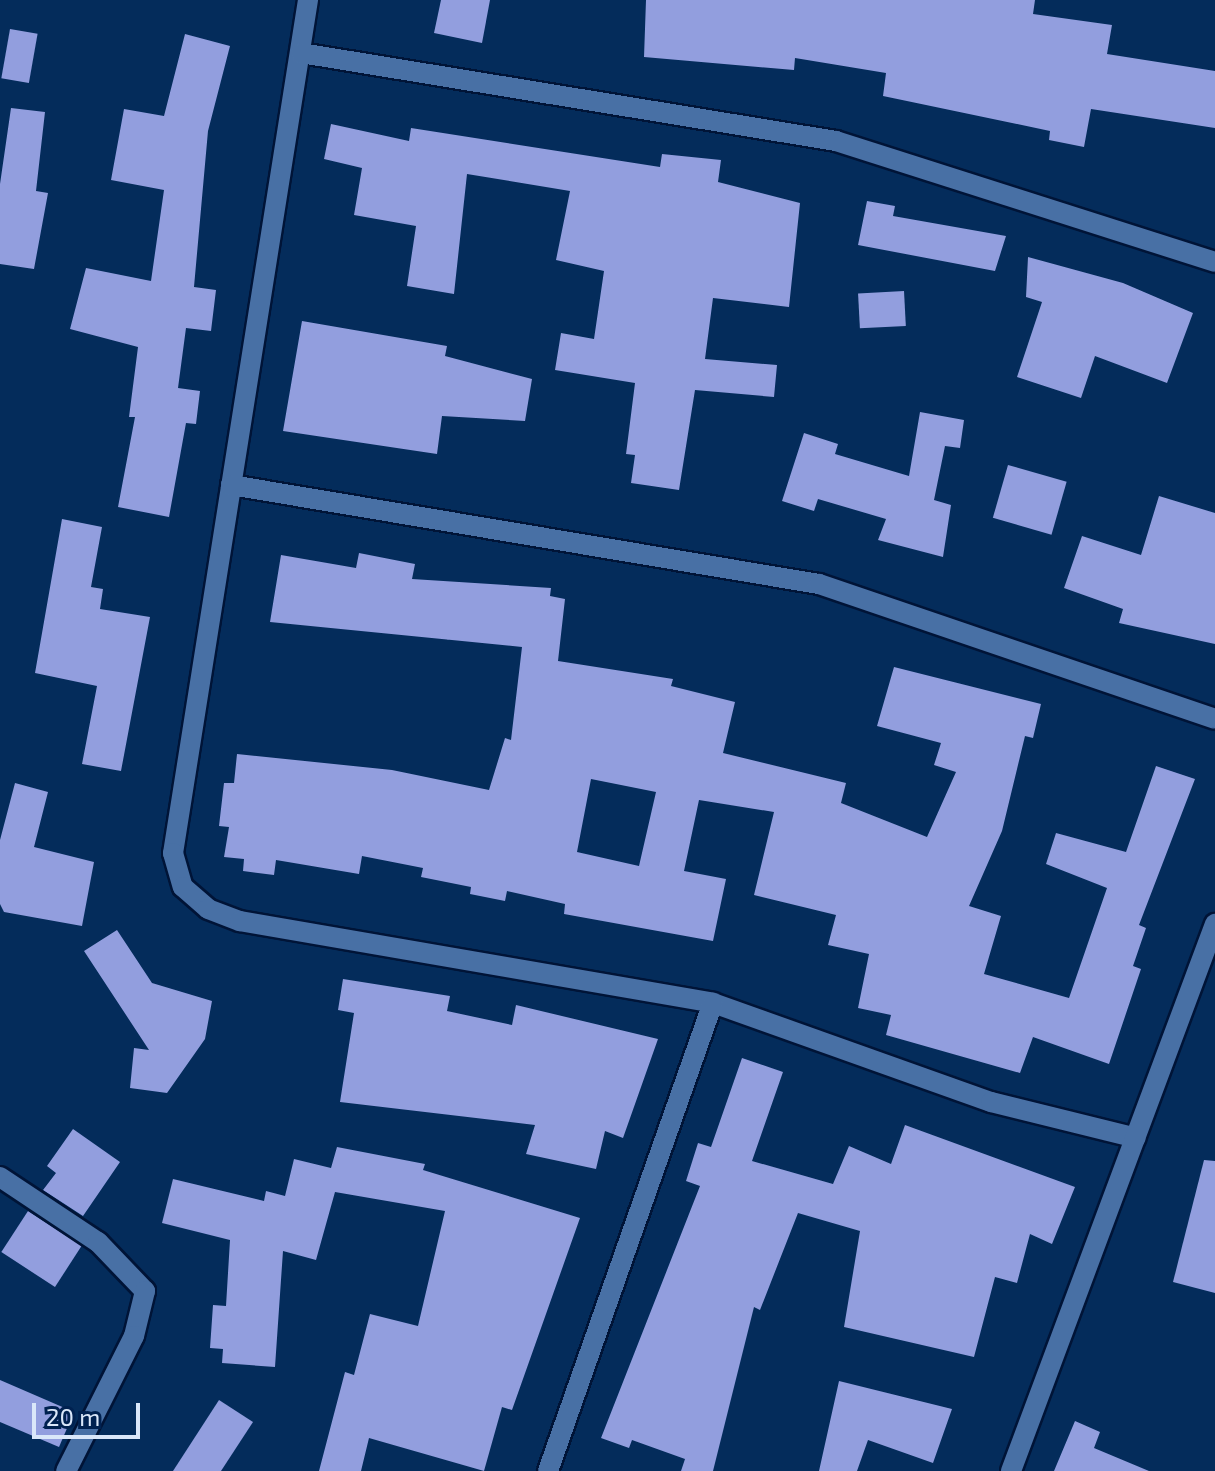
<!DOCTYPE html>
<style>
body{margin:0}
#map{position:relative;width:1215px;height:1471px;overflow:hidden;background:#042c5b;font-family:"Exo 2",sans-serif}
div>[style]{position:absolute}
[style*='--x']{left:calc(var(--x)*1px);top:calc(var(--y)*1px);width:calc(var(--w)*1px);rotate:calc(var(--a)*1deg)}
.building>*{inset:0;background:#929ede;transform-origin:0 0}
.roads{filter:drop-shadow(2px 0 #001437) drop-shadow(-2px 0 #001437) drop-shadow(0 2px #001437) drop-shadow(0 -2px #001437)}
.minor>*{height:20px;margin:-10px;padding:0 10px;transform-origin:10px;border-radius:10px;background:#4870a5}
span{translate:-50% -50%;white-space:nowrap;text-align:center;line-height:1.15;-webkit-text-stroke:8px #002150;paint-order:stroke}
.scale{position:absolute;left:32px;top:1403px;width:108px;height:36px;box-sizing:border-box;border:4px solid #dae7f9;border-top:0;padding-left:10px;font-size:24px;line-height:28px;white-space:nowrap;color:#dae7f9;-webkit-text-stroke:6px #002150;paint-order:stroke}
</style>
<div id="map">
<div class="building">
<div style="clip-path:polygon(441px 0,490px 0,482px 43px,434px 33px)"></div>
<div style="clip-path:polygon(646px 0,1035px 0,1033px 14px,1112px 25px,1107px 54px,1215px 71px,1215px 128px,1091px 109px,1084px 147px,1049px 140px,1050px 131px,883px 96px,886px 73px,795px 58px,794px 70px,644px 57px)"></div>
<div style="left:10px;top:29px;width:28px;height:50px;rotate:10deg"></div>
<div style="clip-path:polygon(185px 34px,230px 46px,208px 131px,194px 287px,216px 290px,211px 331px,186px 328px,178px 388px,200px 391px,196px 424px,186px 423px,169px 517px,118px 507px,135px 417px,129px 417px,138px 347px,70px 329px,86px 268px,151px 281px,164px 190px,111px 180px,124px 109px,164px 116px)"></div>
<div style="clip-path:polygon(11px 108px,45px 112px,36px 191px,48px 193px,34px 269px,0 264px,0 184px)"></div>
<div style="clip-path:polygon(331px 124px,409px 141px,411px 128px,660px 167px,662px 154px,721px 160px,718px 182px,800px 203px,789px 307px,713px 298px,705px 359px,777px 365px,774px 397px,695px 390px,679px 490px,631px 483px,635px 455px,626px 454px,635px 383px,555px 370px,561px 333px,594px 339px,604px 271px,556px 260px,570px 191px,467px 174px,454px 294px,407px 286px,416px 226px,354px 215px,362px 168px,324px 159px)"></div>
<div style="clip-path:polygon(867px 201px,895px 206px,893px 216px,1006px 236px,995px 271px,858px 245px)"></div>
<div style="clip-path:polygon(1028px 257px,1123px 283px,1193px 313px,1167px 383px,1095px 356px,1081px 398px,1017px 377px,1042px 302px,1026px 297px)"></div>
<div style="left:904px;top:291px;width:35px;height:46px;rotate:87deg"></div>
<div style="clip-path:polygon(302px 321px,447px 346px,445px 356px,532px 379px,525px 421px,442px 416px,437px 454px,283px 431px)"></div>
<div style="clip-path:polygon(920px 412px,964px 420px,960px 448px,945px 446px,934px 500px,951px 505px,943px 557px,878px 540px,886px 519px,818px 499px,814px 511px,782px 501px,804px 433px,838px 444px,835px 454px,909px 476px)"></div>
<div style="left:1008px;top:465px;width:61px;height:55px;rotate:16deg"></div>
<div style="clip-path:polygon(1159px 496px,1215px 513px,1215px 644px,1119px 623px,1123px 609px,1064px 588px,1082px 536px,1141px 555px)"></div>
<div style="clip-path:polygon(62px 519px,102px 527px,91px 587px,103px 589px,100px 609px,150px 617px,121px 771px,82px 764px,97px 686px,35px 673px)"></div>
<div style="clip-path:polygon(evenodd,359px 553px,415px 564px,412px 579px,551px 588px,550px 596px,565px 599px,558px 661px,673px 679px,671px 686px,735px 702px,723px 753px,846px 783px,841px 803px,927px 837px,956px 772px,934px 765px,941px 743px,877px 726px,894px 667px,1041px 704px,1033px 738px,1025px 736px,1002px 831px,969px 906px,1001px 916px,984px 974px,1069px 998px,1107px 888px,1046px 864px,1056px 833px,1126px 852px,1156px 766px,1195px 779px,1139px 925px,1146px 928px,1133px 966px,1141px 969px,1109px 1064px,1033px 1037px,1020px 1073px,886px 1035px,891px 1015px,858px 1008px,869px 954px,828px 945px,836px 915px,754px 895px,774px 812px,699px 800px,684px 871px,726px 879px,713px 941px,564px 914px,565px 904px,507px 891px,505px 901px,470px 894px,471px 887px,421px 877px,423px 868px,362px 856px,359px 874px,276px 860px,274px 875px,243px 871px,244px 859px,224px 857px,229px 827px,219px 826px,224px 783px,234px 783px,237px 754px,392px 770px,489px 790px,505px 738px,511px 740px,522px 647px,270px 622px,281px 555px,356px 568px,359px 553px,591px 779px,656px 792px,639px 866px,577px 852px,591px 779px)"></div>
<div style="clip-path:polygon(15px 783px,48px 792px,34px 847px,94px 862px,82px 926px,4px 912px,0 904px,0 840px)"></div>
<div style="clip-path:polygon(117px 930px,152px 983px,212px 1001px,205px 1039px,167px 1093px,130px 1088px,134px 1048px,149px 1050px,84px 951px)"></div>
<div style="clip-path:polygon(343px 979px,450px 996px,447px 1011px,512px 1025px,516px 1005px,658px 1039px,623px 1138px,605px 1131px,596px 1169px,526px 1154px,535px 1125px,340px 1102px,354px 1013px,338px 1010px)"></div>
<div style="clip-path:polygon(742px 1058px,783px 1072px,752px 1161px,833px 1184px,849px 1146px,891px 1164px,905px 1125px,1075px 1187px,1052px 1244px,1030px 1234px,1017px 1283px,995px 1277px,974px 1357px,844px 1327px,860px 1231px,798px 1213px,760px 1310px,754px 1307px,713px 1471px,681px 1471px,685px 1459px,632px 1440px,629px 1448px,601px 1438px,700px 1186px,686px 1181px,698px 1143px,711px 1147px)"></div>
<div style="clip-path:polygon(73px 1129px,120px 1162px,83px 1216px,43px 1190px,56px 1173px,47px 1166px)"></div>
<div style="clip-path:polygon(337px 1147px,425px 1164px,423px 1170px,580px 1218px,512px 1410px,502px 1407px,484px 1471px,369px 1438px,361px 1471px,319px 1471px,345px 1372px,354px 1375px,370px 1314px,418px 1326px,445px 1211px,335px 1192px,316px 1260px,283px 1251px,275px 1367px,222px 1363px,223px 1349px,210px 1348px,213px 1305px,226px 1306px,230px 1240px,162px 1223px,173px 1179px,264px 1201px,266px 1191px,285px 1196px,294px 1159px,331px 1168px)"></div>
<div style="clip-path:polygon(1204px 1160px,1215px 1161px,1215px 1293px,1173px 1282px)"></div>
<div style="left:28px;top:1211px;width:64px;height:49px;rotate:33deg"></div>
<div style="clip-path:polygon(0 1380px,74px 1412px,59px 1447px,0 1422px)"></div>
<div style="clip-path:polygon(839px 1381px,952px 1409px,933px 1463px,868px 1440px,857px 1471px,819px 1471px)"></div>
<div style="clip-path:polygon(219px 1400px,253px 1422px,221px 1471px,173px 1471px)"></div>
<div style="clip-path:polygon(1075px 1421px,1100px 1432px,1094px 1448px,1149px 1471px,1054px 1471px)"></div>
</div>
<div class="roads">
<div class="minor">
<div style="--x:308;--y:0;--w:864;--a:98.99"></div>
<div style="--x:173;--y:853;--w:35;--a:74"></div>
<div style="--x:183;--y:887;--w:33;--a:41"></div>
<div style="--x:208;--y:909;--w:34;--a:21"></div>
<div style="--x:240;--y:921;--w:480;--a:9.8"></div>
<div style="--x:713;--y:1003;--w:295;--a:19.6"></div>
<div style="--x:991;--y:1102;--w:149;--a:13.9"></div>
<div style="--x:301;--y:53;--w:542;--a:9.34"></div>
<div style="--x:836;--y:141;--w:398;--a:17.7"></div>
<div style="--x:231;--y:485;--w:596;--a:9.56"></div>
<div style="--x:819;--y:584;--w:418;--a:18.8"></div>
<div style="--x:0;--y:1177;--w:118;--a:33.6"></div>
<div style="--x:98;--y:1242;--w:68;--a:46.2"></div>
<div style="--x:145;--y:1291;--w:46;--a:103.7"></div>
<div style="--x:134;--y:1336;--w:151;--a:116.7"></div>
<div style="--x:548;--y:1471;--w:496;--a:-70.6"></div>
<div style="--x:1011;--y:1471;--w:584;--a:-69.55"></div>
</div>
</div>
<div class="scale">20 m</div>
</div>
